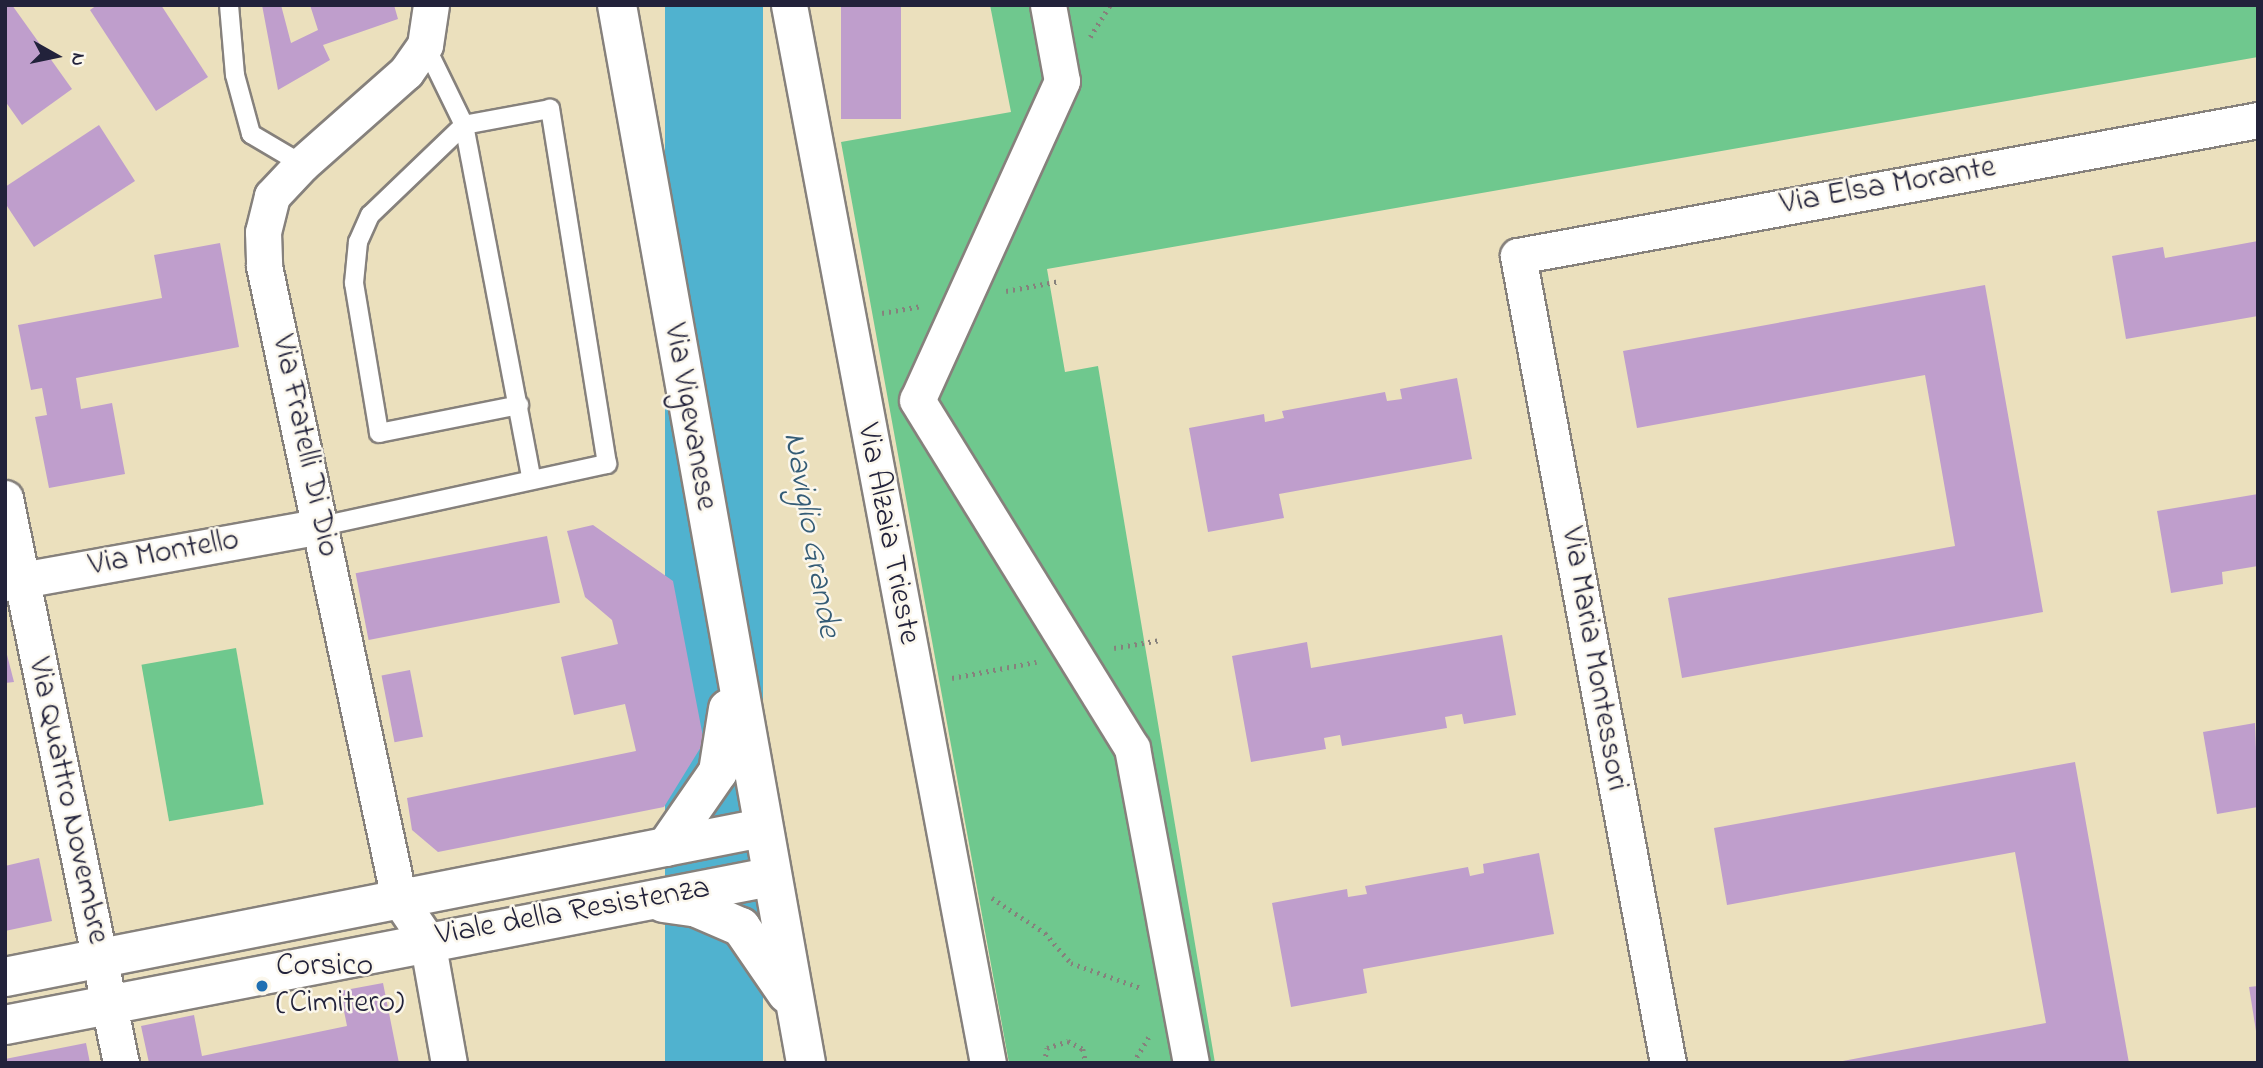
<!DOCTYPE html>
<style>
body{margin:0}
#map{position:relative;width:2263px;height:1068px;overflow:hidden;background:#ebe0bd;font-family:"Indie Flower",sans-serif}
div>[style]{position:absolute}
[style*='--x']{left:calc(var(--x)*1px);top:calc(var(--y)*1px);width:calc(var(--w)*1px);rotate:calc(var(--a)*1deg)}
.green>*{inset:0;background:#6fc88e;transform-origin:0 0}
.water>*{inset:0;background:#50b2cf;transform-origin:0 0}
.building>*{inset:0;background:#bf9ecc;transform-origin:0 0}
.path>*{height:4.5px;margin-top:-2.25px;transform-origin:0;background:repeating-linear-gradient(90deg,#86817c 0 2px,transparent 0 7px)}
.roads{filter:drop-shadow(2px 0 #86817c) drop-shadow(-2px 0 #86817c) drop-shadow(0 2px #86817c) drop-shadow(0 -2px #86817c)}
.lane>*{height:18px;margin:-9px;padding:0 9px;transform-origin:9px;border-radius:9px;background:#fff}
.street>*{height:35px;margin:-17.5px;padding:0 17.5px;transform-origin:17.5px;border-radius:17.5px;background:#fff}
.secondary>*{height:38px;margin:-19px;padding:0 19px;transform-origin:19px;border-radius:19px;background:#fff}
.dots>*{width:19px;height:19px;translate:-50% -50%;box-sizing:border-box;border:4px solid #fbf7ec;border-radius:50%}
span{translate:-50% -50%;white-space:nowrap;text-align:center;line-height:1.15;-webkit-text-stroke:5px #fbf7ec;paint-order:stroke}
.street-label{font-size:32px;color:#22223b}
.poi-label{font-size:32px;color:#22223b}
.left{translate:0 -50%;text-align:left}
.water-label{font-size:33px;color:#345c76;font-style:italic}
.frame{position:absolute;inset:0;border:7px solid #22223b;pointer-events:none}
.north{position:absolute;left:21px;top:21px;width:70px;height:70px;-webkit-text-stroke:5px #fbf7ec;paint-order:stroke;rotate:99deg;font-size:19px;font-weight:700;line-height:28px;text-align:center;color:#22223b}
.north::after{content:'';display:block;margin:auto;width:24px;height:32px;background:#22223b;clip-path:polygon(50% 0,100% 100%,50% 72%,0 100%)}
</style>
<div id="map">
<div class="green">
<div style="clip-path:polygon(990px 5px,2258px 5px,2258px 57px,1047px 269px,1065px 372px,1098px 366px,1215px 1063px,1009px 1063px,841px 142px,1011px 112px)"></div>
<div style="left:236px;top:648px;width:159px;height:96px;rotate:80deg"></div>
</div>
<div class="water">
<div style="left:665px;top:5px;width:98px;height:1075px"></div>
</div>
<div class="building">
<div style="clip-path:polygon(5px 5px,12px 5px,72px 89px,22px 125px,5px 101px)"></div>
<div style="clip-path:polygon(97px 5px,161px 5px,208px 77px,156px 111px,90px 10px)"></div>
<div style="clip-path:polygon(262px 5px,281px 5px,291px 43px,318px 30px,310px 5px,394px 5px,398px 19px,323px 45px,330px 60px,278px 90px)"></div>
<div style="left:841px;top:5px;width:60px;height:114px"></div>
<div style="clip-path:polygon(99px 125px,135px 181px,34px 247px,5px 203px,5px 187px)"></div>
<div style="clip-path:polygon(2258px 241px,2258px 316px,2126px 339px,2112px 256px,2163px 247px,2165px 258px)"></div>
<div style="clip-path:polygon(220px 243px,239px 347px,76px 378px,81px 409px,112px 403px,125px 474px,49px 488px,35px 417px,47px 415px,42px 388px,31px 390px,18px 325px,162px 298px,154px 255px)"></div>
<div style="clip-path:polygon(1985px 285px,2043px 612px,1682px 678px,1668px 598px,1955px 546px,1925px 375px,1637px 428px,1623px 351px)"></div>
<div style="clip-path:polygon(1457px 378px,1472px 459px,1279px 494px,1284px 518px,1208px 532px,1189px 428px,1264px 414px,1265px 422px,1284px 418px,1282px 411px,1385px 392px,1387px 401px,1402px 399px,1400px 389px)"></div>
<div style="clip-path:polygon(2258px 494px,2258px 566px,2222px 572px,2223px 584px,2171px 593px,2157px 511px)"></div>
<div style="clip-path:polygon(593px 525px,673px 581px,704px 742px,664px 807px,438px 852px,412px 830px,407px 798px,636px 751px,625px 704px,574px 715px,561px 657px,618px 644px,612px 620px,585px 597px,567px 531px)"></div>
<div style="left:547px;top:536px;width:68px;height:195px;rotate:79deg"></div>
<div style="clip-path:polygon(1502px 635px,1516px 715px,1464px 724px,1462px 714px,1445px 717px,1447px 728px,1342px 746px,1340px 735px,1324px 738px,1326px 749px,1251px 762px,1232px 656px,1307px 642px,1311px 668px)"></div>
<div style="clip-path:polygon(5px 647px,14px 682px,5px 683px)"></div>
<div style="left:410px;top:670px;width:68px;height:29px;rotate:79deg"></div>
<div style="clip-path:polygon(2255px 723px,2258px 807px,2217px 814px,2203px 732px)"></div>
<div style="clip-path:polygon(2075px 762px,2129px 1063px,1832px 1063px,2046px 1023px,2015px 852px,1727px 905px,1714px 828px)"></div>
<div style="clip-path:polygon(1539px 853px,1554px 934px,1363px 969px,1367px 993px,1291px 1007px,1272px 903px,1347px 889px,1348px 897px,1367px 894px,1365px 886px,1468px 867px,1470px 876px,1484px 873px,1483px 864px)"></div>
<div style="clip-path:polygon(39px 858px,52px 921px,5px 931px,5px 866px)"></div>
<div style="clip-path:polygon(383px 983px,399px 1063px,149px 1063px,141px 1026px,194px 1015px,202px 1056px,347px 1026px,340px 991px)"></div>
<div style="clip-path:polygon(2258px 986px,2258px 1031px,2256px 1031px,2249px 987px)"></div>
<div style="clip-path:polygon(86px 1043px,90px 1063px,5px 1063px,5px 1059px)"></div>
</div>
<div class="path">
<div style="--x:1090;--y:37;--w:38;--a:-58"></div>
<div style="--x:1006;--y:291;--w:55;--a:-10.5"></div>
<div style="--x:882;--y:313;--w:40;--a:-10"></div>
<div style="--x:1114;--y:648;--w:47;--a:-9.9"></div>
<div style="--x:952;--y:678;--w:86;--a:-10.8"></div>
<div style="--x:992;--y:898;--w:64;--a:33.4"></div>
<div style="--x:1045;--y:933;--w:40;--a:49"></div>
<div style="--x:1071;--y:963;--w:74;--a:19.7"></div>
<div style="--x:1044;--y:1063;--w:15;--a:-79"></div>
<div style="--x:1047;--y:1048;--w:22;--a:-18"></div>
<div style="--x:1068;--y:1041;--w:17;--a:28"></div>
<div style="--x:1083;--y:1049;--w:14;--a:78"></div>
<div style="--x:1133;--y:1063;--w:33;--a:-59"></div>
</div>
<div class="roads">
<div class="lane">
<div style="--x:229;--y:5;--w:70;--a:85.1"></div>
<div style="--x:235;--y:75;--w:61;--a:74.8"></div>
<div style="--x:251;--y:134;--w:59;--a:30.5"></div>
<div style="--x:425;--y:45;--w:89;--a:64"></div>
<div style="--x:464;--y:125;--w:361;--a:79.2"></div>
<div style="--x:322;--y:526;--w:292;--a:-12.3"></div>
<div style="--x:607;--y:464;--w:360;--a:-99.1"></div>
<div style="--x:550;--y:109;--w:87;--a:169.5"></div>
<div style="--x:464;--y:125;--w:130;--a:136.2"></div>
<div style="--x:370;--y:215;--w:30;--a:114"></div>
<div style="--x:358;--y:242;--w:41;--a:95.6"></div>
<div style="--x:354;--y:283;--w:152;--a:80.5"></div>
<div style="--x:379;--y:433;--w:143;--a:-11.3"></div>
</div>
<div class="street">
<div style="--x:431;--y:5;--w:40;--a:98.5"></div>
<div style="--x:425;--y:45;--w:33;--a:125"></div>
<div style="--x:406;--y:72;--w:139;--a:138.5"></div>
<div style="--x:302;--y:164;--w:44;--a:133.2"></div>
<div style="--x:272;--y:196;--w:37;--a:104"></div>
<div style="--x:263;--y:232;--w:34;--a:88"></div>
<div style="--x:264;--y:266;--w:647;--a:77.96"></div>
<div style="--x:399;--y:899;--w:50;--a:55.7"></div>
<div style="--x:427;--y:940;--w:125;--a:79.9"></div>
<div style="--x:789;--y:5;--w:1077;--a:79.35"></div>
<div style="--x:1048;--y:5;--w:77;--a:79.6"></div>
<div style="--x:1062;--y:81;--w:350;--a:114.4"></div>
<div style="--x:917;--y:400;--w:409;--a:58.3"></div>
<div style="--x:1132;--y:748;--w:320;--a:79.4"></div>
<div style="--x:5;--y:498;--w:577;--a:78.4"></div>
<div style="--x:5;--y:583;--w:322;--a:-10.2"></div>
<div style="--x:1668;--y:1063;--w:821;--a:-100.53"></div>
<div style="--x:1518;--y:256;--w:752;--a:-10.41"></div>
</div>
<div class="secondary">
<div style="--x:617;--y:5;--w:1075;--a:79.87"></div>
<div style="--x:666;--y:847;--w:91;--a:-55.3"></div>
<div style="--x:718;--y:772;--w:64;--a:-81"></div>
<div style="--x:663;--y:903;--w:34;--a:8"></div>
<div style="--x:697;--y:908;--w:48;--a:23.4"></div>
<div style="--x:741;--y:927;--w:81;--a:55.5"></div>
<div style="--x:5;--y:977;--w:772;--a:-11.14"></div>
<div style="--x:5;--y:1025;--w:779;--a:-10.95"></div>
</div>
</div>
<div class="dots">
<div style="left:262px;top:986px;background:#1f6fb2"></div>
</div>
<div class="street-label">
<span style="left:1888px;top:187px;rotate:-10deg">Via Elsa Morante</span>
<span style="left:689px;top:417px;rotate:80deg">Via Vigevanese</span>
<span style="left:304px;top:446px;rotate:78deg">Via Fratelli Di Dio</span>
<span style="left:887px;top:534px;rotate:79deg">Via Alzaia Trieste</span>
<span style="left:164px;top:554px;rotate:-10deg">Via Montello</span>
<span style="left:1593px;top:659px;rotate:80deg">Via Maria Montessori</span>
<span style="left:67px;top:801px;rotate:78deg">Via Quattro Novembre</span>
<span style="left:573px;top:913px;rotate:-10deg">Viale della Resistenza</span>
</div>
<div class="poi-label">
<span class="left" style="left:276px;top:986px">Corsico<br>(Cimitero)</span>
</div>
<div class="water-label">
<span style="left:810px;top:535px;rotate:80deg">Naviglio Grande</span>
</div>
<div class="frame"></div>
<div class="north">N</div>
</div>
